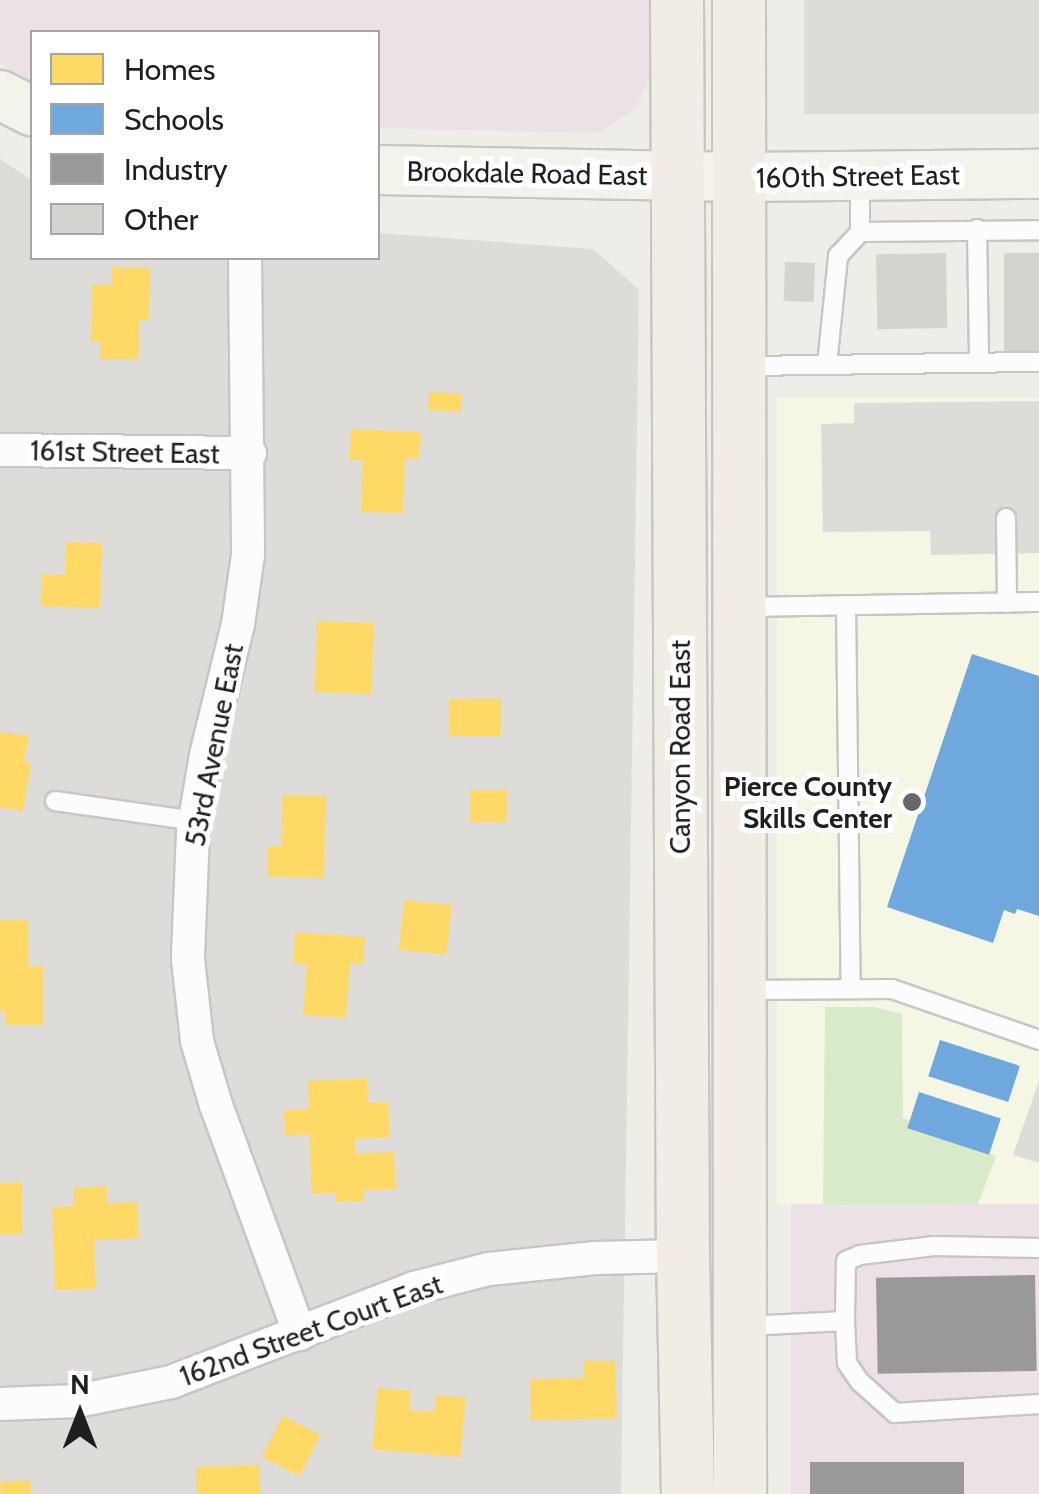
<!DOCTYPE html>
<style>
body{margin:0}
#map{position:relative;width:1039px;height:1494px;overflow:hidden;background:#eeede8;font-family:Cabin,sans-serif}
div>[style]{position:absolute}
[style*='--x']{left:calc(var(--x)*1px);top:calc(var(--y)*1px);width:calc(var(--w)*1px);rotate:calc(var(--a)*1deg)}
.residential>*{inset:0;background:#dddcd9;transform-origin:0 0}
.industrial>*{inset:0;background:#ebe1e6;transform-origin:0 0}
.education>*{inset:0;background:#f5f7e4;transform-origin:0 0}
.grass>*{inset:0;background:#d7ebc8}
.parking>*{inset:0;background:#dcdcd9}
.homes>*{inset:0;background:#ffd966;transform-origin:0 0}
.schools>*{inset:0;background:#6fa8dc;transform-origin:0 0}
.industry>*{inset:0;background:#999;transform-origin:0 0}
.building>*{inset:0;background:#d5d3cf;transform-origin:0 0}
.roads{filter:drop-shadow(2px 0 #c6c6c4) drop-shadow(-2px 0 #c6c6c4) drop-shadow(0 2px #c6c6c4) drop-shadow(0 -2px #c6c6c4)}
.service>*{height:18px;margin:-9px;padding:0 9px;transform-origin:9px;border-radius:9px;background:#fcfcfc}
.minor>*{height:32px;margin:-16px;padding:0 16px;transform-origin:16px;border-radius:16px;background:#fcfcfc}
.secondary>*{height:48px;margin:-24px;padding:0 24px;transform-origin:24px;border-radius:24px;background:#f2f4eb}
.primary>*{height:52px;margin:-26px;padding:0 26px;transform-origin:26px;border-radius:26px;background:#f1ede5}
.dots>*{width:28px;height:28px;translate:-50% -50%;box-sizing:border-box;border:5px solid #fff;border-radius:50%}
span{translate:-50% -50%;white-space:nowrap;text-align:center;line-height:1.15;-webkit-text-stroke:10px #fff;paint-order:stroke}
.street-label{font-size:28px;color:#1f1f1f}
.poi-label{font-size:28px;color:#1f1f1f;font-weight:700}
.right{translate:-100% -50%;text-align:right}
.legend{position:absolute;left:30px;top:30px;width:350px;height:230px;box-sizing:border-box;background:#fff;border:2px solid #a5a5a5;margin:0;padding:12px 18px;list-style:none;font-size:30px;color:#1f1f1f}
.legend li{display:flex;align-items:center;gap:20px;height:50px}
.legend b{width:50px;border:2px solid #a5a5a5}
.north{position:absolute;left:30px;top:1364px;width:100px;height:100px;-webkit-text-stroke:8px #fff;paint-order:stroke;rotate:0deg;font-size:28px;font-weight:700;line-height:40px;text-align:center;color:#1f1f1f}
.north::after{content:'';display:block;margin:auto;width:35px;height:45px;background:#1f1f1f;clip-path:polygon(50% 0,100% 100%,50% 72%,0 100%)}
</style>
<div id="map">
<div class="residential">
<div style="left:804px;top:0;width:235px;height:114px"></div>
<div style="clip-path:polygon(0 159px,32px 180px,32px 258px,378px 258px,378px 233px,593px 249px,639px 290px,621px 1494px,0 1494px)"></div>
</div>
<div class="industrial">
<div style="clip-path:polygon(0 0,649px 0,650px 77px,636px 108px,598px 133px,378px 128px,378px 32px,32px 32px,32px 81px,0 64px)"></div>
<div style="left:1039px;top:1204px;width:290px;height:248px;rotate:90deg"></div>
</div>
<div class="education">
<div style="left:1039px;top:398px;width:806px;height:262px;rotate:90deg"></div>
</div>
<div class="grass">
<div style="clip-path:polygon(825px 1007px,874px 1007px,902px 1014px,903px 1118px,910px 1121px,908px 1129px,996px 1156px,978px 1204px,823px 1205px)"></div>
</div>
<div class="parking">
<div style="clip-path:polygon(1039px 401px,1039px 553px,931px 555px,930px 531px,823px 532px,821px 424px,854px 423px,854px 403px)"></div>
<div style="clip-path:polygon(1039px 1081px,1039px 1163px,1013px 1155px)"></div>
</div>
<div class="homes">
<div style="clip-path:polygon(112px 267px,150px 268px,149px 320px,139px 320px,139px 359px,100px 359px,101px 342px,91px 342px,92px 285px,112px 285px)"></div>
<div style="left:429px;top:392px;width:33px;height:18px;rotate:3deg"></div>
<div style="clip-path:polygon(351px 429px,421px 432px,419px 459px,405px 458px,403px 513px,361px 512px,363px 460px,349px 460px)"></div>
<div style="clip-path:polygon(66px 542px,102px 543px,100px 608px,41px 606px,42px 574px,65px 575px)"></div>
<div style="left:317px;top:621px;width:57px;height:71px;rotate:2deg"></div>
<div style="left:449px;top:699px;width:52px;height:37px"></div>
<div style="clip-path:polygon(0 732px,29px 736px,24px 762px,31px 763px,23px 811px,0 807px)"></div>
<div style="left:470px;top:790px;width:37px;height:32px"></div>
<div style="clip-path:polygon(283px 795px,326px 796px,324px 878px,267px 876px,268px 846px,281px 846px)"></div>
<div style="left:404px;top:900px;width:48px;height:50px;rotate:6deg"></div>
<div style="clip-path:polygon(0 920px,28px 920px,28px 966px,43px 966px,43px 1025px,5px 1025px,5px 1011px,0 1011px)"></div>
<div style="clip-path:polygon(295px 932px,365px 937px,363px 964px,350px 963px,346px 1018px,303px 1015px,307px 964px,293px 963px)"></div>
<div style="clip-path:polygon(367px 1078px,368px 1103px,388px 1102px,390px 1137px,355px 1139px,355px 1154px,394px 1152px,396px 1189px,363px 1190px,364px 1201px,336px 1202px,336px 1193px,312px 1194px,309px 1134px,285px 1136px,284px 1110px,309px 1109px,308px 1081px)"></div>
<div style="left:0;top:1183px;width:22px;height:51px"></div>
<div style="clip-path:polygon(107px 1186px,107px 1203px,137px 1202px,139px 1238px,94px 1240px,96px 1289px,55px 1290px,52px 1207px,74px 1206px,74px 1188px)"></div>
<div style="clip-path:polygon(584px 1361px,615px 1361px,617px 1418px,531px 1420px,530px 1379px,584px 1378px)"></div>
<div style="clip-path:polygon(378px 1388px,411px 1391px,409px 1410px,434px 1412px,436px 1395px,466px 1398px,460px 1457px,372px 1449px)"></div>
<div style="left:283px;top:1416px;width:42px;height:46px;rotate:27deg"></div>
<div style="left:259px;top:1465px;width:29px;height:63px;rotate:88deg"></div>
<div style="left:30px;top:1480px;width:14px;height:30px;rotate:86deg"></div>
</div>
<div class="schools">
<div style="clip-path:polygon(972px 654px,1039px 676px,1039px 916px,1017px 909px,1015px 914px,1004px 910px,993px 943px,887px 907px)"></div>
<div style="left:940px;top:1040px;width:84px;height:38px;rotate:18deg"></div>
<div style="left:919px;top:1092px;width:86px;height:38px;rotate:18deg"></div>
</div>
<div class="industry">
<div style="left:1035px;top:1275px;width:96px;height:159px;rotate:89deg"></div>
<div style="left:964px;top:1462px;width:32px;height:154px;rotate:90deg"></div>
</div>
<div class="building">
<div style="left:946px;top:253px;width:75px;height:70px;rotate:89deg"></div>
<div style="left:1039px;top:253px;width:99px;height:35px;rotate:90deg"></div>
<div style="left:785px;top:262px;width:30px;height:39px;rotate:2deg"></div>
</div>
<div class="roads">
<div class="service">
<div style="--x:860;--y:176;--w:56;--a:90"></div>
<div style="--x:860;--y:232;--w:179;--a:-0.6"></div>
<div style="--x:977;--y:229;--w:134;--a:89.1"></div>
<div style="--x:827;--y:365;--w:110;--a:-84.2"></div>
<div style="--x:838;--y:256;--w:33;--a:-47"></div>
<div style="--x:746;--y:366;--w:293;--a:-0.8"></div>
<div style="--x:1006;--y:518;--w:85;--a:89.3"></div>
<div style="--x:846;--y:605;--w:382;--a:89.3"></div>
<div style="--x:742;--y:607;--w:297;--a:-1"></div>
<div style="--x:55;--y:801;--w:141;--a:8.1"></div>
<div style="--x:743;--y:990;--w:149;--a:-0.4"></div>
<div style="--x:892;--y:989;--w:156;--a:19.1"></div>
<div style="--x:1039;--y:1248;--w:105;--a:-178.9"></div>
<div style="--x:934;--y:1246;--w:75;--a:173.1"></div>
<div style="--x:860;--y:1255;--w:15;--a:157"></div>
<div style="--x:846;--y:1261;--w:60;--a:91"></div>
<div style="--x:845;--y:1321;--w:42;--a:87.3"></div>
<div style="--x:847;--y:1363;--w:23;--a:56"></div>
<div style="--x:860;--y:1382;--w:47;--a:41.5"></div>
<div style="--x:895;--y:1413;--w:144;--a:-3.6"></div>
<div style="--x:746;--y:1326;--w:99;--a:-2.9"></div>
</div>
<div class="minor">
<div style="--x:245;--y:258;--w:297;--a:89.4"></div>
<div style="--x:248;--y:555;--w:70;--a:98.2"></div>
<div style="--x:238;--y:624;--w:135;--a:103.7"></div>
<div style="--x:206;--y:755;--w:78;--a:99.6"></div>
<div style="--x:193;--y:832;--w:127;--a:92.3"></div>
<div style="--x:188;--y:959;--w:82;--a:83.7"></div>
<div style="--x:197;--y:1041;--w:67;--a:73.5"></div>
<div style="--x:216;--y:1105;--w:244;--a:69.9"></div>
<div style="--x:0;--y:450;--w:250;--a:0.7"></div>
<div style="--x:0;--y:1404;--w:77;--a:-2.2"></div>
<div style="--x:77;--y:1401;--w:96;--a:-11.4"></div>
<div style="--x:171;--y:1382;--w:261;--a:-21.1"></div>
<div style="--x:414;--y:1288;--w:77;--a:-14.2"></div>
<div style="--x:489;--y:1269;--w:107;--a:-5.9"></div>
<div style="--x:595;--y:1258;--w:88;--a:-1.3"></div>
</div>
<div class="secondary">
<div style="--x:0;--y:95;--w:36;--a:27"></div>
<div style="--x:378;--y:170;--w:361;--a:1.1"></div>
<div style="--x:739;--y:177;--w:300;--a:-0.6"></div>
</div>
<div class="primary">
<div style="--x:677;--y:0;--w:1256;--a:89.73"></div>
<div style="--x:683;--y:1256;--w:238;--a:88.8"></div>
<div style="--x:739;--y:0;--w:1494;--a:89.96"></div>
</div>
</div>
<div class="dots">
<div style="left:912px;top:802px;background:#676765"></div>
</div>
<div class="street-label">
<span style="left:527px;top:173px;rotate:1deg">Brookdale Road East</span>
<span style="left:858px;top:176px;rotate:-1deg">160th Street East</span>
<span style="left:125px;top:452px;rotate:1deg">161st Street East</span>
<span style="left:214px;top:745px;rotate:-79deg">53rd Avenue East</span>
<span style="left:680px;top:747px;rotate:-90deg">Canyon Road East</span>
<span style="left:311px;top:1330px;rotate:-20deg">162nd Street Court East</span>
</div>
<div class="poi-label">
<span class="right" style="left:892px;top:802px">Pierce County<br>Skills Center</span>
</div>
<ul class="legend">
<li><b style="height:28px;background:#ffd966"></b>Homes</li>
<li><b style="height:28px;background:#6fa8dc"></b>Schools</li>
<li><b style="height:28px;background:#999"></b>Industry</li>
<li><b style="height:28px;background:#d5d3cf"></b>Other</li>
</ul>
<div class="north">N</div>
</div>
